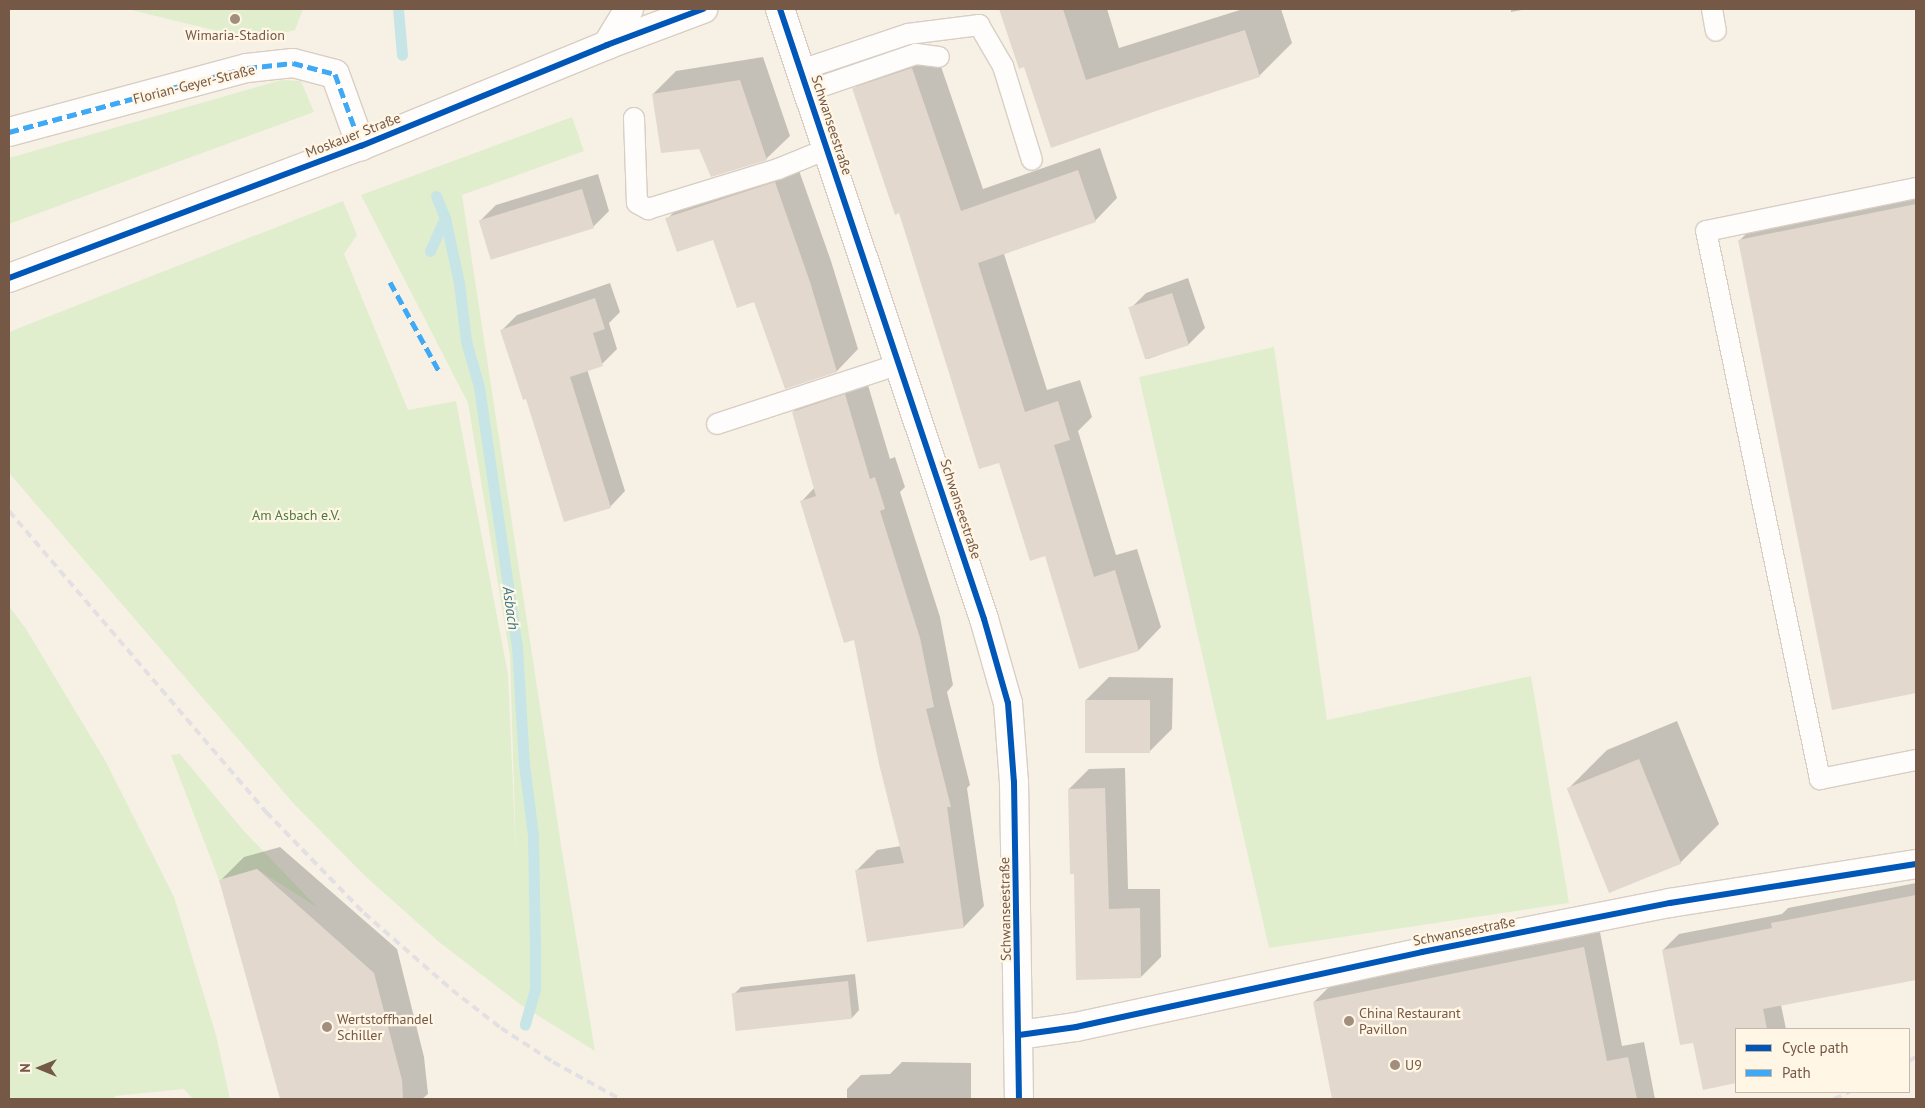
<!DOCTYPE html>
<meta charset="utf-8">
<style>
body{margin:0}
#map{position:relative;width:1925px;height:1108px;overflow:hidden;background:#f7f1e5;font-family:"PT Sans",sans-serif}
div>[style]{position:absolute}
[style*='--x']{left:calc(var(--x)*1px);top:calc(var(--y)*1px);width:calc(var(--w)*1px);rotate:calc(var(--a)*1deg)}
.green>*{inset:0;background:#e0eece}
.shadow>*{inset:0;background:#0003}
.stream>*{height:11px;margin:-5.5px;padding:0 5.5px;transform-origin:5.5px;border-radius:5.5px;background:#c7e4e7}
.building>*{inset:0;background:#e3d8cd;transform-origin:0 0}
.roads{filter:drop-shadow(1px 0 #d8cec4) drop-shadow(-1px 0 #d8cec4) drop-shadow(0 1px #d8cec4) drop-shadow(0 -1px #d8cec4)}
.service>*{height:20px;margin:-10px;padding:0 10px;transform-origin:10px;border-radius:10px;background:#fefdfb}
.minor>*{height:28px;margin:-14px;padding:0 14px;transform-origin:14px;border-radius:14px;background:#fefdfb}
.rail>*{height:4px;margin-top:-2px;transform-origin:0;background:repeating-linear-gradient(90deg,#e3e0e3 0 8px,transparent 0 13px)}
.quiet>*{height:5px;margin-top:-2.5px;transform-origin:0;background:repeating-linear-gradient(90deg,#3fa9f5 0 10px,transparent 0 15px)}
.cycleway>*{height:6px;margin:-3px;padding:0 3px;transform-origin:3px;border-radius:3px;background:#0057b8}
.dots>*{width:14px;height:14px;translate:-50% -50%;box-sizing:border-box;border:2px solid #fff6e6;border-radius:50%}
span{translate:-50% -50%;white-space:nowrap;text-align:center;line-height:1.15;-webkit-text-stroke:4.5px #fff6e6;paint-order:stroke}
.poi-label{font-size:14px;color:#755845}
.left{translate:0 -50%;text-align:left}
.street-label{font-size:14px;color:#755845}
.park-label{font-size:14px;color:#4c7b3c}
.water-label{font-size:15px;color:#3d7a8a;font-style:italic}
.frame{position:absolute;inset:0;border:10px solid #755845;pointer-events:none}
.legend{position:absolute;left:1735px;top:1028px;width:175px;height:65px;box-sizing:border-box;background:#fff6e6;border:1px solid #c8b7a6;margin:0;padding:6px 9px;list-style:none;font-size:15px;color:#755845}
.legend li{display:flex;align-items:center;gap:10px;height:25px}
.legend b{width:25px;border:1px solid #c8b7a6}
.north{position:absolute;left:15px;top:1043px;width:50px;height:50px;-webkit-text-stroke:4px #fff6e6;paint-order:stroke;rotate:270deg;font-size:14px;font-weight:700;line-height:20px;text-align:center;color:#755845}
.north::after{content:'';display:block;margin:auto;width:18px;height:22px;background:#755845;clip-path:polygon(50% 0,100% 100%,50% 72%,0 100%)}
</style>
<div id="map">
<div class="green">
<div style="clip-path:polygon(127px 9px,303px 9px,295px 30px,255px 40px)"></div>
<div style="clip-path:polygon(281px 80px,301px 81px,314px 112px,9px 224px,9px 158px)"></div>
<div style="clip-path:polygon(572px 117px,584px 151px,462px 195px,562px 851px,595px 1051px,521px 1005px,439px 942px,364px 875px,294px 804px,9px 473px,9px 332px,343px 201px,357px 235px,344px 254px,408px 410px,456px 401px,508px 674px,516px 855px,510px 656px,468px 403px,361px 195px)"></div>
<div style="clip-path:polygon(1274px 347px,1327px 720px,1531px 676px,1569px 903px,1269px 948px,1139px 377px)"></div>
<div style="clip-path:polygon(9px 606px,26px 629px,106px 762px,174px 897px,216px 1035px,230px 1099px,193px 1099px,184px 1089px,115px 1096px,114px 1099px,9px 1099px)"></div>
<div style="clip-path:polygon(180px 754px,243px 830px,318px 908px,257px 869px,219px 880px,171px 755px)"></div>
</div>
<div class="shadow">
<div style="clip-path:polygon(1000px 9px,1107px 9px,1119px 48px,1243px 9px,1281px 9px,1292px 43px,1259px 76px,1158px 108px,1025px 65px,1020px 67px)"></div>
<div style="clip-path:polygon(1511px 9px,1528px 9px,1511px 12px)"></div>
<div style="clip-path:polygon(934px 46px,983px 189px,1100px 148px,1117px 198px,1095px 221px,1004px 254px,1047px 390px,1080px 380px,1092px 417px,1078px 431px,1116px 555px,1137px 549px,1161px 627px,1139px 650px,1080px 667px,1046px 555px,1000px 461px,900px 212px,854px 89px,876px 66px)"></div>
<div style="clip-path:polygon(763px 57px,790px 136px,766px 159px,653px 94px,676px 71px)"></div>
<div style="clip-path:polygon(796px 162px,831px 261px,858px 349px,837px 371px,786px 387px,755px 300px,713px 238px,667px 219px,688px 198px)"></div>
<div style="clip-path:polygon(598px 174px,609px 211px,593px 227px,481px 220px,496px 205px)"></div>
<div style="clip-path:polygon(1916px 186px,1916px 692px,1833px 708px,1739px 241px,1762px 218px)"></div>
<div style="clip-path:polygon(1188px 278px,1205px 328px,1189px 344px,1148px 359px,1130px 309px,1146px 293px)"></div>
<div style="clip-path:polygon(610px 283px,620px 312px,609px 323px,617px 349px,602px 364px,587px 369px,625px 491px,610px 507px,527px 397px,501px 331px,517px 315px)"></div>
<div style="clip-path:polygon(865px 375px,890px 459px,895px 457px,905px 487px,900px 492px,940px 617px,953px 685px,947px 692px,970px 785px,967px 788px,984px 906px,964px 927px,857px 870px,877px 850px,901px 846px,855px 638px,801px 502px,815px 487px,793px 412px,814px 392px)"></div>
<div style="clip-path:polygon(1109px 677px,1173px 678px,1172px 729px,1149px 752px,1086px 700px)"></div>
<div style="clip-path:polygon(1677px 721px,1719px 824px,1680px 863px,1569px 788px,1607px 750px)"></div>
<div style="clip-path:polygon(1125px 768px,1128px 889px,1160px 889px,1161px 957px,1141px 977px,1075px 873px,1069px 789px,1089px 769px)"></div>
<div style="clip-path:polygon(280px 847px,397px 949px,424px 1057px,428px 1094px,422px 1099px,281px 1099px,221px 880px,244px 857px)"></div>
<div style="clip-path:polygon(1916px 883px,1916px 979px,1781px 1005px,1786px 1029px,1736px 1029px,1736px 1082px,1704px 1089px,1694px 1041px,1663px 950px,1679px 934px,1782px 914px,1788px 908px)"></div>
<div style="clip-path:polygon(1600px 932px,1622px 1046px,1644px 1042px,1655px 1099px,1334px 1099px,1314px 1002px,1330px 986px)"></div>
<div style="clip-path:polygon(855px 974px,859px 1010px,852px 1018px,733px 995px,741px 987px)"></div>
<div style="clip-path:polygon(902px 1062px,971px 1063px,971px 1099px,847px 1099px,847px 1089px,861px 1075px,890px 1074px)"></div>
</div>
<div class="stream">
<div style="--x:398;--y:9;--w:46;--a:85"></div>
<div style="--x:436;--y:196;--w:24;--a:68"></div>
<div style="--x:445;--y:218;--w:66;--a:77.8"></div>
<div style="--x:459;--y:283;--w:58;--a:83.1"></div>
<div style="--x:466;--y:341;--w:48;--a:74.2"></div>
<div style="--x:479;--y:387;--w:263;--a:81.7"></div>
<div style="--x:517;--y:647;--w:117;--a:86.6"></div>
<div style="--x:524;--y:764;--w:72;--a:82.8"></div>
<div style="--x:533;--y:835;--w:111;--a:89"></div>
<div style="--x:535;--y:946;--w:43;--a:90"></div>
<div style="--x:535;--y:989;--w:37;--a:106"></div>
<div style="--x:430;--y:251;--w:36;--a:-66"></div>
</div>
<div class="building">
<div style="clip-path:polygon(999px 9px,1063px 9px,1086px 80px,1245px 30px,1260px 77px,1159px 110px,1051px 148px,1024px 67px,1019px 69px)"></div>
<div style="clip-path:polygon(912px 68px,961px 211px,1078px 170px,1096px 222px,978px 263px,1025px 412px,1058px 401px,1070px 440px,1054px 445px,1094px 577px,1115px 570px,1139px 651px,1079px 669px,1045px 556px,1030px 561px,999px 463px,979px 469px,899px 213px,895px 215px,852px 88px)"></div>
<div style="clip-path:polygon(740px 80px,767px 160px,711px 177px,699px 149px,661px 153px,652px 94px)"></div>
<div style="clip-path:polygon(775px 182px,810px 282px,837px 372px,785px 389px,754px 302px,737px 308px,713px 240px,677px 252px,665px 218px)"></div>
<div style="left:582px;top:189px;width:41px;height:108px;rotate:73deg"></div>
<div style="clip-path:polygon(1916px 204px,1916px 693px,1832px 710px,1738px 240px)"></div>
<div style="left:1172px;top:293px;width:55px;height:46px;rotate:72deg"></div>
<div style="clip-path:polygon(595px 298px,605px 329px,593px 333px,603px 366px,570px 377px,611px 508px,564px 522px,526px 399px,523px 400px,500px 330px)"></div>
<div style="clip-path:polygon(845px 394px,870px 479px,875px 477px,885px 509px,880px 511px,920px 638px,934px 707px,926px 709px,951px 807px,947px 807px,964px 928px,867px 942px,855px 870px,904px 863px,879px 764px,854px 640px,844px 643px,800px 501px,816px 496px,792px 412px)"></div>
<div style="left:1085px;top:700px;width:65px;height:53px"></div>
<div style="left:1639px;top:759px;width:113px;height:78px;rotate:68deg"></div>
<div style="clip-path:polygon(1105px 788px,1109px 909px,1140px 908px,1141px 978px,1076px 980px,1074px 874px,1070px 874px,1068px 789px)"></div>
<div style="clip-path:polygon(257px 869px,374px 973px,402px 1080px,403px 1099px,280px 1099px,219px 880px)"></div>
<div style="clip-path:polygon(1916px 895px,1916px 980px,1763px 1009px,1767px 1029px,1736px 1029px,1736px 1083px,1703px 1090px,1693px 1043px,1680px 1045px,1662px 950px,1772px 928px,1771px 923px)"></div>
<div style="clip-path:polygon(1584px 947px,1607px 1061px,1628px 1057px,1637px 1099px,1332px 1099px,1313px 1002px)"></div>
<div style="left:848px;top:981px;width:38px;height:117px;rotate:84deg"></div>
</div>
<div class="roads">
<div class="service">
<div style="--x:1712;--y:9;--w:22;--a:80"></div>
<div style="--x:801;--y:70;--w:113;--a:-18.6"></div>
<div style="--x:908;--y:34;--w:72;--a:-7.2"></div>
<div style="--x:979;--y:25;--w:48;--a:59.7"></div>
<div style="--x:1003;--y:66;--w:98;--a:72.9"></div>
<div style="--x:808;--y:91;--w:114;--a:-18.9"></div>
<div style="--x:916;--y:54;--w:23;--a:7"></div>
<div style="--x:634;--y:118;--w:85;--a:88"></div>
<div style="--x:637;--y:203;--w:13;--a:29"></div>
<div style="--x:648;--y:209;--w:136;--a:-17.1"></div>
<div style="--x:778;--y:169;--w:53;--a:-22.2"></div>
<div style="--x:1916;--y:188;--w:214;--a:168.4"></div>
<div style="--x:1706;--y:231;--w:560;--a:78.25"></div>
<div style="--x:1820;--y:779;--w:98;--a:-11.2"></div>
<div style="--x:717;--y:424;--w:192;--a:-18.2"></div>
</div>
<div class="minor">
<div style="--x:780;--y:9;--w:643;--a:71.51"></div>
<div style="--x:984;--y:619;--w:87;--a:74.1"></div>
<div style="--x:1008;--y:703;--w:79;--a:85.7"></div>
<div style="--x:1014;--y:782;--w:317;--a:89.1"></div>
<div style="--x:607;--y:45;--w:42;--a:-58.6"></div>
<div style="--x:9;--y:132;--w:246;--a:-15.1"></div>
<div style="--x:247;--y:68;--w:46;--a:-6.2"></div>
<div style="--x:293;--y:63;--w:43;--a:14.7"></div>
<div style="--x:335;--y:74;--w:77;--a:70.1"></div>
<div style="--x:9;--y:278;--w:376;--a:-20.6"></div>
<div style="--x:361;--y:146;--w:266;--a:-22.3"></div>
<div style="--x:607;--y:45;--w:103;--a:-20.6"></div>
<div style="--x:1019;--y:1035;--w:58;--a:-8"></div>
<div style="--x:1076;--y:1027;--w:354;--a:-12.2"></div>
<div style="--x:1422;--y:952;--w:253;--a:-11.2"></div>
<div style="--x:1670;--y:903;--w:249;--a:-9"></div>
</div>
</div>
<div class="rail">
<div style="--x:9;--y:511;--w:396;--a:49.5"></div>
<div style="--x:266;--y:812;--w:141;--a:45.9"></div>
<div style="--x:364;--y:913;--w:117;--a:41.2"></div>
<div style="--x:452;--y:990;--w:62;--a:37.8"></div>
<div style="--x:501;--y:1028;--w:62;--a:33.2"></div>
<div style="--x:553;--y:1062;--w:77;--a:28.9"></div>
<div style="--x:1909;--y:1061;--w:8;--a:-30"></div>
<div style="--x:1834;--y:1099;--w:17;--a:-25"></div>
</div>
<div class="quiet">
<div style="--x:9;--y:132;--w:246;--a:-15.1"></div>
<div style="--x:247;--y:68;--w:46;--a:-6.2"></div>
<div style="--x:293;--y:63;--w:43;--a:14.7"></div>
<div style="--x:335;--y:74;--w:77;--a:70.1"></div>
<div style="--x:390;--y:282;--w:102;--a:61.2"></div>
</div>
<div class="cycleway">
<div style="--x:780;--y:9;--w:643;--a:71.51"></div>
<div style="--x:984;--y:619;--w:87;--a:74.1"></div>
<div style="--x:1008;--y:703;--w:79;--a:85.7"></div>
<div style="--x:1014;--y:782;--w:317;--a:89.1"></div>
<div style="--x:9;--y:278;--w:376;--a:-20.6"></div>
<div style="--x:361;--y:146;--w:266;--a:-22.3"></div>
<div style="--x:607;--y:45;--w:103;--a:-20.6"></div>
<div style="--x:1019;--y:1035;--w:58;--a:-8"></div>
<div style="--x:1076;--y:1027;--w:354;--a:-12.2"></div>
<div style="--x:1422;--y:952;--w:253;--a:-11.2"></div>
<div style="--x:1670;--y:903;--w:249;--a:-9"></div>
</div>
<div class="dots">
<div style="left:235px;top:19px;background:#a28e7d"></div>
<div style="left:1349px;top:1021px;background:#a28e7d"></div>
<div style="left:327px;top:1027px;background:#a28e7d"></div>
<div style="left:1395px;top:1065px;background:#a28e7d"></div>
</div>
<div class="poi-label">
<span style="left:235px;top:35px">Wimaria-Stadion</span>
<span class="left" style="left:1359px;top:1021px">China Restaurant<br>Pavillon</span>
<span class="left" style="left:337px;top:1027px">Wertstoffhandel<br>Schiller</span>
<span class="left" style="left:1405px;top:1065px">U9</span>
</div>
<div class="street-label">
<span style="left:194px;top:84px;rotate:-14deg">Florian-Geyer-Straße</span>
<span style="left:832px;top:125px;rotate:72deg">Schwanseestraße</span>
<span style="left:353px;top:135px;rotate:-21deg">Moskauer Straße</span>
<span style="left:961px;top:509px;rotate:72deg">Schwanseestraße</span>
<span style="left:1005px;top:909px;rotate:-91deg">Schwanseestraße</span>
<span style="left:1464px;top:931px;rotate:-11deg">Schwanseestraße</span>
</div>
<div class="park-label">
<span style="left:296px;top:515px">Am Asbach e.V.</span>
</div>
<div class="water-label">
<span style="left:511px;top:608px;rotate:82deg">Asbach</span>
</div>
<div class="frame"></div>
<ul class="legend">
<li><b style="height:6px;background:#0057b8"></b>Cycle path</li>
<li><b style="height:6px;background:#3fa9f5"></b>Path</li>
</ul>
<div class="north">N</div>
</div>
